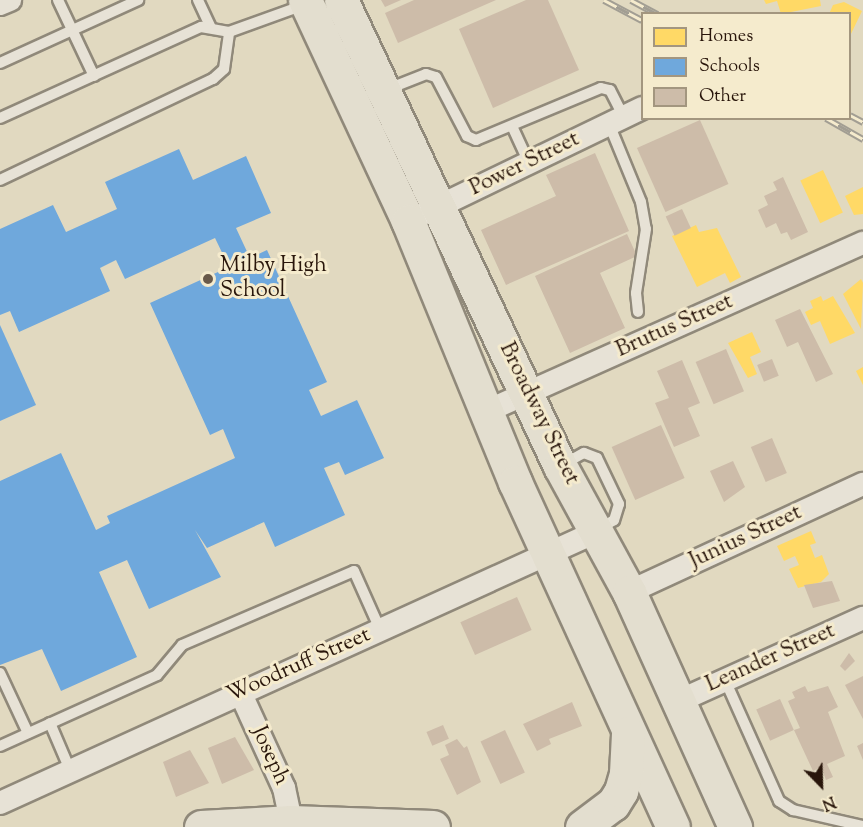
<!DOCTYPE html>
<style>
body{margin:0}
#map{position:relative;width:863px;height:827px;overflow:hidden;background:#e1d9c0;font-family:"Sorts Mill Goudy",serif}
div>[style]{position:absolute}
[style*='--x']{left:calc(var(--x)*1px);top:calc(var(--y)*1px);width:calc(var(--w)*1px);rotate:calc(var(--a)*1deg)}
.homes>*{inset:0;background:#ffd966;transform-origin:0 0}
.schools>*{inset:0;background:#6fa8dc}
.building>*{inset:0;background:#cdbca9;transform-origin:0 0}
.roads{filter:drop-shadow(2px 0 #90897a) drop-shadow(-2px 0 #90897a) drop-shadow(0 2px #90897a) drop-shadow(0 -2px #90897a)}
.lane>*{height:10px;margin:-5px;padding:0 5px;transform-origin:5px;border-radius:5px;background:#e7e2d6}
.street>*{height:22px;margin:-11px;padding:0 11px;transform-origin:11px;border-radius:11px;background:#e7e2d6}
.primary>*{height:33px;margin:-16.5px;padding:0 16.5px;transform-origin:16.5px;border-radius:16.5px;background:#e3decf}
.rail>*{height:7px;margin-top:-3.5px;transform-origin:0;background:repeating-linear-gradient(90deg,#f5ebcd 0 14px,#a29e93 0 28px);box-sizing:border-box;border-block:2px solid #a29e93}
.dots>*{width:16px;height:16px;translate:-50% -50%;box-sizing:border-box;border:3px solid #f5ebcd;border-radius:50%}
span{translate:-50% -50%;white-space:nowrap;text-align:center;line-height:1.15;-webkit-text-stroke:6px #f5ebcd;paint-order:stroke}
.street-label{font-size:22px;color:#29160b}
.poi-label{font-size:22px;color:#29160b}
.left{translate:0 -50%;text-align:left}
.legend{position:absolute;left:641px;top:12px;width:210px;height:108px;box-sizing:border-box;background:#f5ebcd;border:2px solid #a3967f;margin:0;padding:8px 10px;list-style:none;font-size:18px;color:#29160b}
.legend li{display:flex;align-items:center;gap:12px;height:30px}
.legend b{width:30px;border:2px solid #a3967f}
.north{position:absolute;left:791px;top:755px;width:60px;height:60px;-webkit-text-stroke:4px #f5ebcd;paint-order:stroke;rotate:157deg;font-size:16px;font-weight:700;line-height:24px;text-align:center;color:#29160b}
.north::after{content:'';display:block;margin:auto;width:21px;height:27px;background:#29160b;clip-path:polygon(50% 0,100% 100%,50% 72%,0 100%)}
</style>
<div id="map">
<div class="homes">
<div style="clip-path:polygon(764px 0,820px 0,821px 6px,781px 14px,777px 1px,766px 4px)"></div>
<div style="clip-path:polygon(844px 2px,862px 11px,850px 36px,850px 14px,829px 14px,833px 5px)"></div>
<div style="left:823px;top:170px;width:47px;height:25px;rotate:65deg"></div>
<div style="clip-path:polygon(863px 187px,863px 214px,854px 215px,845px 196px)"></div>
<div style="clip-path:polygon(696px 225px,699px 232px,717px 228px,741px 277px,730px 283px,725px 273px,697px 287px,672px 236px)"></div>
<div style="clip-path:polygon(861px 279px,863px 283px,861px 329px,843px 294px)"></div>
<div style="clip-path:polygon(821px 296px,823px 301px,833px 296px,855px 333px,830px 344px,820px 321px,811px 325px,805px 312px,813px 308px,810px 301px)"></div>
<div style="clip-path:polygon(752px 332px,761px 352px,750px 357px,757px 374px,748px 378px,728px 343px)"></div>
<div style="clip-path:polygon(863px 367px,863px 385px,856px 371px)"></div>
<div style="clip-path:polygon(811px 531px,816px 543px,810px 545px,815px 558px,822px 555px,829px 574px,821px 582px,798px 588px,789px 569px,799px 565px,795px 556px,784px 561px,777px 546px)"></div>
</div>
<div class="schools">
<div style="clip-path:polygon(179px 149px,193px 180px,246px 156px,271px 213px,236px 228px,250px 258px,267px 250px,327px 382px,309px 390px,321px 416px,357px 400px,384px 458px,345px 475px,339px 462px,324px 468px,345px 515px,275px 547px,264px 522px,207px 548px,195px 530px,221px 577px,149px 609px,127px 560px,99px 572px,137px 657px,61px 691px,42px 649px,0 665px,0 481px,61px 453px,96px 530px,110px 523px,107px 516px,235px 458px,223px 429px,210px 435px,150px 303px,229px 267px,215px 238px,125px 279px,116px 260px,100px 268px,110px 291px,19px 332px,10px 311px,0 315px,0 229px,53px 205px,66px 232px,117px 209px,105px 182px)"></div>
<div style="clip-path:polygon(0 325px,36px 405px,0 421px)"></div>
</div>
<div class="building">
<div style="clip-path:polygon(381px 0,401px 0,385px 7px)"></div>
<div style="clip-path:polygon(414px 0,496px 0,398px 43px,385px 13px)"></div>
<div style="clip-path:polygon(526px 0,548px 0,579px 70px,493px 108px,459px 29px)"></div>
<div style="left:700px;top:120px;width:70px;height:69px;rotate:66deg"></div>
<div style="clip-path:polygon(595px 153px,629px 231px,506px 285px,481px 230px,556px 196px,546px 175px)"></div>
<div style="clip-path:polygon(783px 177px,808px 232px,791px 240px,787px 232px,781px 234px,776px 223px,766px 228px,758px 210px,768px 205px,764px 196px,777px 190px,773px 182px)"></div>
<div style="left:682px;top:209px;width:21px;height:18px;rotate:65deg"></div>
<div style="clip-path:polygon(627px 234px,637px 256px,600px 273px,625px 328px,570px 353px,535px 276px)"></div>
<div style="clip-path:polygon(800px 309px,833px 374px,816px 382px,798px 342px,787px 347px,775px 320px)"></div>
<div style="left:726px;top:349px;width:46px;height:33px;rotate:67deg"></div>
<div style="left:772px;top:359px;width:18px;height:16px;rotate:68deg"></div>
<div style="clip-path:polygon(682px 360px,700px 403px,688px 408px,700px 436px,674px 447px,655px 403px,669px 398px,657px 371px)"></div>
<div style="left:661px;top:425px;width:58px;height:54px;rotate:66deg"></div>
<div style="left:772px;top:438px;width:38px;height:23px;rotate:67deg"></div>
<div style="clip-path:polygon(733px 461px,745px 487px,724px 502px,710px 471px)"></div>
<div style="clip-path:polygon(832px 581px,840px 601px,813px 608px,804px 585px)"></div>
<div style="left:517px;top:597px;width:36px;height:62px;rotate:66deg"></div>
<div style="clip-path:polygon(849px 653px,855px 661px,845px 671px,840px 666px)"></div>
<div style="clip-path:polygon(863px 676px,863px 719px,845px 685px)"></div>
<div style="clip-path:polygon(805px 686px,808px 692px,828px 686px,838px 707px,828px 712px,845px 756px,827px 764px,833px 777px,826px 780px,821px 767px,813px 771px,794px 730px,800px 728px,788px 701px,795px 698px,792px 692px)"></div>
<div style="left:780px;top:699px;width:34px;height:26px;rotate:66deg"></div>
<div style="clip-path:polygon(572px 702px,582px 726px,549px 739px,551px 744px,537px 751px,523px 724px)"></div>
<div style="left:443px;top:725px;width:15px;height:18px;rotate:67deg"></div>
<div style="left:505px;top:730px;width:47px;height:27px;rotate:65deg"></div>
<div style="clip-path:polygon(235px 737px,254px 770px,222px 784px,208px 748px)"></div>
<div style="clip-path:polygon(457px 739px,464px 748px,467px 746px,481px 782px,457px 795px,440px 759px,449px 755px,445px 745px)"></div>
<div style="clip-path:polygon(863px 743px,863px 760px,857px 746px)"></div>
<div style="clip-path:polygon(190px 750px,209px 783px,176px 797px,163px 762px)"></div>
</div>
<div class="roads">
<div class="lane">
<div style="--x:58;--y:0;--w:84;--a:64.7"></div>
<div style="--x:198;--y:0;--w:31;--a:65"></div>
<div style="--x:0;--y:63;--w:152;--a:-24.5"></div>
<div style="--x:388;--y:89;--w:41;--a:-21.5"></div>
<div style="--x:426;--y:74;--w:10;--a:17"></div>
<div style="--x:436;--y:77;--w:67;--a:62.3"></div>
<div style="--x:467;--y:136;--w:10;--a:24"></div>
<div style="--x:476;--y:140;--w:135;--a:-22.6"></div>
<div style="--x:601;--y:88;--w:9;--a:13"></div>
<div style="--x:610;--y:90;--w:30;--a:63"></div>
<div style="--x:0;--y:118;--w:221;--a:-24.4"></div>
<div style="--x:201;--y:27;--w:28;--a:10"></div>
<div style="--x:229;--y:32;--w:80;--a:-19.8"></div>
<div style="--x:609;--y:124;--w:84;--a:67.7"></div>
<div style="--x:641;--y:202;--w:27;--a:80"></div>
<div style="--x:646;--y:229;--w:65;--a:98.9"></div>
<div style="--x:636;--y:293;--w:19;--a:84"></div>
<div style="--x:512;--y:126;--w:41;--a:65.3"></div>
<div style="--x:0;--y:180;--w:236;--a:-25.4"></div>
<div style="--x:213;--y:79;--w:15;--a:-42"></div>
<div style="--x:224;--y:69;--w:37;--a:-82"></div>
<div style="--x:562;--y:465;--w:25;--a:-29"></div>
<div style="--x:584;--y:453;--w:14;--a:21"></div>
<div style="--x:597;--y:458;--w:51;--a:64.4"></div>
<div style="--x:619;--y:504;--w:17;--a:107"></div>
<div style="--x:614;--y:520;--w:19;--a:148"></div>
<div style="--x:0;--y:673;--w:66;--a:65"></div>
<div style="--x:725;--y:680;--w:133;--a:65.9"></div>
<div style="--x:779;--y:801;--w:17;--a:33"></div>
<div style="--x:793;--y:810;--w:72;--a:12.9"></div>
<div style="--x:50;--y:723;--w:51;--a:66.9"></div>
<div style="--x:0;--y:746;--w:172;--a:-24.3"></div>
<div style="--x:157;--y:675;--w:39;--a:-50"></div>
<div style="--x:182;--y:645;--w:187;--a:-23.3"></div>
<div style="--x:354;--y:571;--w:64;--a:65.9"></div>
</div>
<div class="street">
<div style="--x:0;--y:4;--w:11;--a:-22"></div>
<div style="--x:425;--y:213;--w:241;--a:-25.8"></div>
<div style="--x:487;--y:411;--w:412;--a:-24.1"></div>
<div style="--x:629;--y:592;--w:258;--a:-24.8"></div>
<div style="--x:240;--y:692;--w:106;--a:65.4"></div>
<div style="--x:284;--y:788;--w:35;--a:78"></div>
<div style="--x:679;--y:701;--w:202;--a:-24.3"></div>
<div style="--x:0;--y:803;--w:657;--a:-24.46"></div>
</div>
<div class="primary">
<div style="--x:305;--y:0;--w:244;--a:65"></div>
<div style="--x:408;--y:221;--w:282;--a:67.7"></div>
<div style="--x:515;--y:482;--w:379;--a:65.4"></div>
<div style="--x:341;--y:0;--w:515;--a:64.83"></div>
<div style="--x:560;--y:466;--w:144;--a:61.3"></div>
<div style="--x:629;--y:592;--w:258;--a:65.7"></div>
<div style="--x:201;--y:827;--w:90;--a:-3.2"></div>
<div style="--x:291;--y:822;--w:142;--a:2"></div>
<div style="--x:582;--y:827;--w:39;--a:-37"></div>
<div style="--x:613;--y:804;--w:15;--a:-58"></div>
<div style="--x:621;--y:791;--w:19;--a:-74"></div>
<div style="--x:626;--y:773;--w:40;--a:-87.1"></div>
</div>
</div>
<div class="rail">
<div style="--x:604;--y:0;--w:43;--a:27.8"></div>
<div style="--x:631;--y:0;--w:30;--a:28"></div>
<div style="--x:850;--y:115;--w:15;--a:28"></div>
<div style="--x:826;--y:118;--w:43;--a:29.6"></div>
</div>
<div class="dots">
<div style="left:208px;top:279px;background:#695a4a"></div>
</div>
<div class="street-label">
<span style="left:525px;top:165px;rotate:-26deg">Power Street</span>
<span style="left:675px;top:327px;rotate:-24deg">Brutus Street</span>
<span style="left:538px;top:414px;rotate:64deg">Broadway Street</span>
<span style="left:746px;top:538px;rotate:-25deg">Junius Street</span>
<span style="left:771px;top:659px;rotate:-24deg">Leander Street</span>
<span style="left:299px;top:666px;rotate:-24deg">Woodruff Street</span>
<span style="left:269px;top:756px;rotate:66deg">Joseph</span>
</div>
<div class="poi-label">
<span class="left" style="left:220px;top:279px">Milby High<br>School</span>
</div>
<ul class="legend">
<li><b style="height:16px;background:#ffd966"></b>Homes</li>
<li><b style="height:16px;background:#6fa8dc"></b>Schools</li>
<li><b style="height:16px;background:#cdbca9"></b>Other</li>
</ul>
<div class="north">N</div>
</div>
